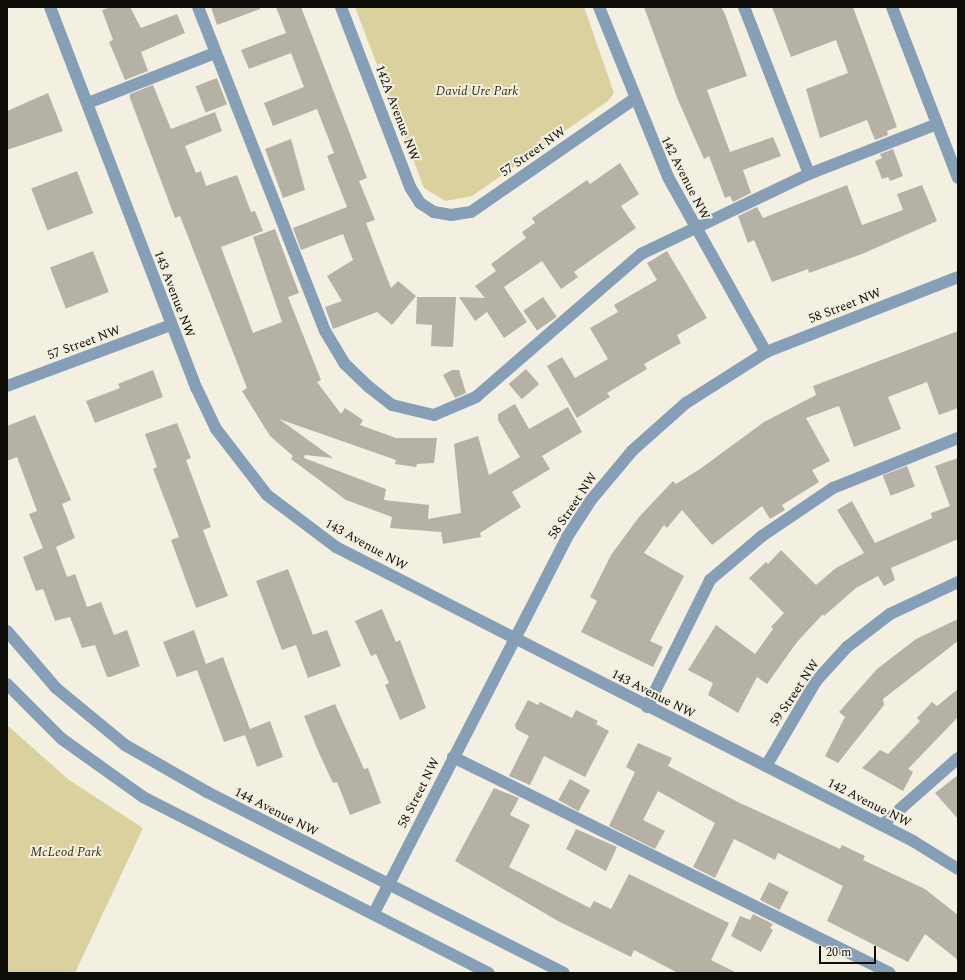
<!DOCTYPE html>
<style>
body{margin:0}
#map{position:relative;width:965px;height:980px;overflow:hidden;background:#f3f0e2;font-family:Spectral,serif}
div>[style]{position:absolute}
[style*='--x']{left:calc(var(--x)*1px);top:calc(var(--y)*1px);width:calc(var(--w)*1px);rotate:calc(var(--a)*1deg)}
.green>*{inset:0;background:#dbd19e}
.building>*{inset:0;background:#b5b2a5;transform-origin:0 0}
.minor>*{height:12px;margin:-6px;padding:0 6px;transform-origin:6px;border-radius:6px;background:#869fb6}
span{translate:-50% -50%;white-space:nowrap;text-align:center;line-height:1.15;-webkit-text-stroke:4px #f3f0e2;paint-order:stroke}
.park-label{font-size:13px;color:#352e0c;font-style:italic}
.street-label{font-size:13px;color:#0e0d08}
.frame{position:absolute;inset:0;border:8px solid #0e0d08;pointer-events:none}
.scale{position:absolute;left:819px;top:946px;width:57px;height:18px;box-sizing:border-box;border:2px solid #0e0d08;border-top:0;padding-left:5px;font-size:12px;line-height:14px;white-space:nowrap;color:#0e0d08;-webkit-text-stroke:3px #f3f0e2;paint-order:stroke}
</style>
<div id="map">
<div class="green">
<div style="clip-path:polygon(355px 7px,584px 7px,614px 93px,608px 101px,472px 196px,445px 201px,424px 188px)"></div>
<div style="clip-path:polygon(7px 725px,69px 780px,143px 828px,75px 973px,7px 973px)"></div>
</div>
<div class="building">
<div style="clip-path:polygon(111px 7px,130px 7px,141px 28px,177px 14px,185px 33px,141px 52px,148px 71px,125px 80px,109px 42px,113px 40px,102px 10px)"></div>
<div style="clip-path:polygon(211px 7px,260px 7px,260px 9px,217px 25px)"></div>
<div style="clip-path:polygon(276px 7px,301px 7px,367px 178px,359px 181px,375px 220px,366px 223px,391px 288px,398px 281px,416px 296px,392px 325px,377px 312px,333px 329px,325px 307px,342px 301px,327px 276px,353px 260px,343px 234px,301px 250px,293px 228px,347px 207px,327px 156px,334px 153px,317px 109px,273px 126px,264px 103px,304px 87px,291px 53px,249px 69px,241px 50px,286px 33px)"></div>
<div style="clip-path:polygon(644px 7px,721px 7px,725px 14px,747px 76px,707px 90px,730px 152px,773px 137px,781px 156px,743px 170px,751px 193px,733px 202px,730px 196px,725px 198px,709px 156px,704px 159px,678px 100px)"></div>
<div style="clip-path:polygon(772px 7px,853px 7px,897px 127px,887px 131px,888px 135px,875px 140px,867px 120px,820px 138px,806px 89px,848px 73px,836px 40px,791px 57px)"></div>
<div style="left:217px;top:78px;width:28px;height:23px;rotate:69deg"></div>
<div style="clip-path:polygon(153px 85px,171px 129px,215px 112px,222px 131px,185px 146px,196px 173px,201px 171px,206px 186px,237px 175px,251px 212px,255px 211px,263px 231px,221px 247px,253px 333px,282px 322px,253px 237px,275px 229px,299px 293px,288px 297px,321px 380px,317px 382px,341px 414px,345px 408px,363px 420px,360px 425px,396px 438px,437px 438px,434px 463px,417px 464px,416px 467px,395px 464px,396px 460px,279px 419px,333px 458px,305px 455px,304px 458px,386px 489px,384px 500px,429px 505px,428px 519px,461px 513px,454px 444px,478px 436px,489px 475px,520px 457px,498px 420px,498px 414px,515px 404px,529px 429px,568px 407px,582px 432px,542px 456px,550px 469px,512px 492px,521px 507px,480px 533px,481px 537px,443px 544px,441px 532px,390px 528px,392px 517px,346px 500px,291px 459px,293px 456px,270px 436px,242px 391px,247px 388px,236px 360px,180px 216px,175px 218px,130px 98px,130px 94px)"></div>
<div style="clip-path:polygon(48px 93px,63px 131px,7px 150px,7px 111px)"></div>
<div style="clip-path:polygon(291px 139px,305px 190px,283px 198px,265px 149px)"></div>
<div style="clip-path:polygon(893px 149px,903px 176px,890px 181px,888px 177px,882px 179px,875px 161px,882px 158px,880px 154px)"></div>
<div style="clip-path:polygon(620px 163px,639px 194px,621px 206px,636px 228px,574px 272px,578px 277px,561px 289px,542px 261px,504px 287px,527px 322px,504px 338px,487px 312px,475px 321px,459px 297px,485px 298px,475px 286px,496px 271px,491px 264px,526px 238px,522px 232px,535px 223px,532px 218px,587px 180px,590px 184px)"></div>
<div style="left:77px;top:171px;width:45px;height:49px;rotate:69deg"></div>
<div style="clip-path:polygon(847px 185px,862px 225px,903px 210px,897px 194px,922px 185px,937px 221px,862px 254px,809px 273px,808px 269px,772px 282px,754px 240px,748px 243px,738px 216px,757px 207px,763px 218px)"></div>
<div style="left:93px;top:251px;width:44px;height:46px;rotate:69deg"></div>
<div style="clip-path:polygon(667px 251px,707px 318px,677px 335px,681px 343px,644px 364px,647px 369px,607px 393px,610px 397px,577px 418px,547px 366px,562px 357px,575px 378px,608px 359px,590px 328px,618px 312px,614px 305px,657px 280px,647px 263px)"></div>
<div style="clip-path:polygon(417px 297px,456px 297px,453px 347px,431px 346px,432px 325px,416px 324px)"></div>
<div style="left:543px;top:297px;width:24px;height:24px;rotate:55deg"></div>
<div style="clip-path:polygon(958px 331px,958px 408px,939px 415px,927px 382px,888px 397px,901px 429px,854px 447px,839px 406px,806px 418px,830px 461px,812px 470px,819px 482px,782px 505px,785px 510px,770px 519px,762px 506px,712px 545px,682px 510px,667px 528px,664px 525px,644px 553px,684px 576px,650px 641px,663px 647px,653px 667px,581px 632px,597px 601px,590px 597px,611px 555px,639px 517px,673px 481px,676px 484px,700px 469px,764px 422px,816px 395px,813px 386px)"></div>
<div style="left:526px;top:369px;width:20px;height:23px;rotate:49deg"></div>
<div style="clip-path:polygon(153px 370px,163px 397px,95px 423px,86px 401px,120px 388px,118px 384px)"></div>
<div style="clip-path:polygon(452px 370px,459px 370px,466px 393px,455px 398px,443px 375px)"></div>
<div style="clip-path:polygon(35px 415px,71px 500px,62px 504px,75px 538px,56px 547px,67px 577px,75px 574px,87px 607px,101px 602px,114px 635px,127px 630px,140px 666px,110px 677px,107px 677px,95px 645px,82px 648px,70px 617px,55px 621px,43px 589px,36px 591px,23px 557px,43px 548px,29px 514px,37px 511px,17px 457px,7px 461px,7px 426px)"></div>
<div style="clip-path:polygon(177px 423px,191px 458px,186px 460px,211px 527px,203px 530px,228px 596px,196px 608px,171px 540px,179px 537px,153px 469px,157px 467px,145px 434px)"></div>
<div style="clip-path:polygon(958px 458px,958px 539px,891px 568px,895px 580px,884px 586px,878px 576px,856px 588px,824px 616px,823px 614px,797px 642px,767px 684px,757px 677px,738px 713px,708px 695px,713px 683px,688px 670px,716px 625px,755px 654px,773px 629px,771px 627px,784px 613px,749px 578px,766px 562px,768px 564px,781px 550px,816px 585px,836px 568px,864px 553px,837px 510px,852px 501px,875px 543px,932px 518px,931px 513px,950px 506px,935px 466px)"></div>
<div style="left:907px;top:466px;width:22px;height:26px;rotate:69deg"></div>
<div style="clip-path:polygon(288px 569px,313px 635px,327px 630px,341px 666px,308px 678px,296px 645px,282px 650px,256px 581px)"></div>
<div style="clip-path:polygon(382px 609px,396px 642px,400px 640px,426px 708px,400px 720px,385px 685px,389px 683px,376px 654px,371px 656px,355px 621px)"></div>
<div style="clip-path:polygon(958px 619px,958px 641px,883px 699px,884px 705px,838px 763px,825px 756px,845px 717px,839px 712px,877px 669px,916px 639px)"></div>
<div style="clip-path:polygon(194px 630px,206px 664px,223px 657px,250px 729px,270px 721px,283px 757px,257px 767px,245px 735px,224px 742px,197px 670px,177px 677px,163px 642px)"></div>
<div style="clip-path:polygon(958px 689px,958px 717px,908px 769px,913px 772px,903px 791px,862px 768px,880px 750px,888px 754px,920px 721px,917px 718px,932px 702px,937px 706px)"></div>
<div style="clip-path:polygon(528px 700px,538px 705px,540px 702px,572px 718px,576px 710px,598px 721px,596px 724px,609px 731px,585px 777px,544px 756px,530px 785px,509px 776px,529px 736px,516px 729px,515px 725px)"></div>
<div style="clip-path:polygon(335px 704px,364px 769px,368px 768px,381px 803px,350px 815px,337px 782px,333px 783px,318px 751px,304px 716px)"></div>
<div style="clip-path:polygon(638px 743px,672px 758px,668px 766px,740px 803px,840px 849px,842px 845px,865px 856px,863px 860px,925px 889px,958px 915px,958px 960px,925px 934px,908px 962px,827px 921px,843px 886px,778px 853px,775px 860px,734px 839px,715px 878px,693px 867px,715px 823px,658px 791px,643px 820px,665px 831px,655px 849px,609px 826px,635px 772px,626px 767px)"></div>
<div style="clip-path:polygon(958px 775px,958px 819px,935px 793px)"></div>
<div style="left:570px;top:779px;width:23px;height:24px;rotate:29deg"></div>
<div style="clip-path:polygon(494px 788px,519px 798px,510px 815px,530px 825px,509px 867px,590px 908px,594px 901px,611px 909px,629px 874px,729px 923px,711px 960px,737px 973px,678px 973px,634px 950px,631px 957px,558px 921px,455px 861px)"></div>
<div style="clip-path:polygon(576px 829px,617px 847px,606px 871px,566px 849px)"></div>
<div style="left:769px;top:882px;width:22px;height:20px;rotate:27deg"></div>
<div style="clip-path:polygon(753px 914px,773px 924px,770px 928px,773px 930px,761px 952px,731px 936px,740px 916px,750px 920px)"></div>
</div>
<div class="minor">
<div style="--x:50;--y:7;--w:409;--a:69"></div>
<div style="--x:197;--y:389;--w:44;--a:64.6"></div>
<div style="--x:216;--y:429;--w:83;--a:52.3"></div>
<div style="--x:267;--y:495;--w:86;--a:37"></div>
<div style="--x:336;--y:547;--w:648;--a:27"></div>
<div style="--x:913;--y:841;--w:53;--a:31.9"></div>
<div style="--x:198;--y:7;--w:348;--a:68.6"></div>
<div style="--x:325;--y:331;--w:39;--a:59"></div>
<div style="--x:345;--y:364;--w:33;--a:44"></div>
<div style="--x:369;--y:387;--w:29;--a:38"></div>
<div style="--x:392;--y:405;--w:43;--a:13.4"></div>
<div style="--x:434;--y:415;--w:46;--a:-23.2"></div>
<div style="--x:476;--y:397;--w:218;--a:-40.9"></div>
<div style="--x:641;--y:254;--w:186;--a:-25.5"></div>
<div style="--x:809;--y:174;--w:137;--a:-21.3"></div>
<div style="--x:341;--y:7;--w:193;--a:69"></div>
<div style="--x:410;--y:187;--w:19;--a:58"></div>
<div style="--x:420;--y:203;--w:17;--a:33"></div>
<div style="--x:434;--y:212;--w:17;--a:10"></div>
<div style="--x:451;--y:215;--w:20;--a:-9"></div>
<div style="--x:471;--y:212;--w:198;--a:-34.7"></div>
<div style="--x:599;--y:7;--w:183;--a:67.9"></div>
<div style="--x:668;--y:177;--w:201;--a:60.8"></div>
<div style="--x:744;--y:7;--w:179;--a:68.7"></div>
<div style="--x:892;--y:7;--w:183;--a:68.9"></div>
<div style="--x:88;--y:103;--w:136;--a:-21.5"></div>
<div style="--x:7;--y:386;--w:175;--a:-20.4"></div>
<div style="--x:7;--y:631;--w:75;--a:49.3"></div>
<div style="--x:56;--y:688;--w:89;--a:39.6"></div>
<div style="--x:125;--y:745;--w:95;--a:29.8"></div>
<div style="--x:207;--y:792;--w:400;--a:26.9"></div>
<div style="--x:7;--y:684;--w:78;--a:45"></div>
<div style="--x:62;--y:739;--w:100;--a:35.6"></div>
<div style="--x:143;--y:797;--w:388;--a:27"></div>
<div style="--x:647;--y:707;--w:142;--a:-63.6"></div>
<div style="--x:710;--y:580;--w:68;--a:-40.2"></div>
<div style="--x:762;--y:536;--w:86;--a:-34.1"></div>
<div style="--x:833;--y:488;--w:135;--a:-21.8"></div>
<div style="--x:453;--y:757;--w:487;--a:26.3"></div>
<div style="--x:766;--y:766;--w:99;--a:-59.5"></div>
<div style="--x:816;--y:681;--w:46;--a:-47.6"></div>
<div style="--x:847;--y:647;--w:54;--a:-37.5"></div>
<div style="--x:890;--y:614;--w:75;--a:-25.2"></div>
<div style="--x:882;--y:825;--w:101;--a:-41.4"></div>
<div style="--x:374;--y:913;--w:423;--a:-62.8"></div>
<div style="--x:567;--y:537;--w:44;--a:-57"></div>
<div style="--x:591;--y:500;--w:65;--a:-50"></div>
<div style="--x:633;--y:450;--w:71;--a:-41.6"></div>
<div style="--x:686;--y:403;--w:95;--a:-32.5"></div>
<div style="--x:766;--y:352;--w:206;--a:-21.3"></div>
</div>
<div class="park-label">
<span style="left:477px;top:91px">David Ure Park</span>
<span style="left:66px;top:852px">McLeod Park</span>
</div>
<div class="street-label">
<span style="left:397px;top:113px;rotate:69deg">142A Avenue NW</span>
<span style="left:533px;top:152px;rotate:-35deg">57 Street NW</span>
<span style="left:685px;top:178px;rotate:63deg">142 Avenue NW</span>
<span style="left:174px;top:294px;rotate:69deg">143 Avenue NW</span>
<span style="left:845px;top:306px;rotate:-21deg">58 Street NW</span>
<span style="left:84px;top:343px;rotate:-20deg">57 Street NW</span>
<span style="left:573px;top:506px;rotate:-56deg">58 Street NW</span>
<span style="left:366px;top:545px;rotate:29deg">143 Avenue NW</span>
<span style="left:795px;top:693px;rotate:-56deg">59 Street NW</span>
<span style="left:653px;top:694px;rotate:27deg">143 Avenue NW</span>
<span style="left:419px;top:793px;rotate:-63deg">58 Street NW</span>
<span style="left:869px;top:803px;rotate:27deg">142 Avenue NW</span>
<span style="left:276px;top:812px;rotate:27deg">144 Avenue NW</span>
</div>
<div class="frame"></div>
<div class="scale">20 m</div>
</div>
